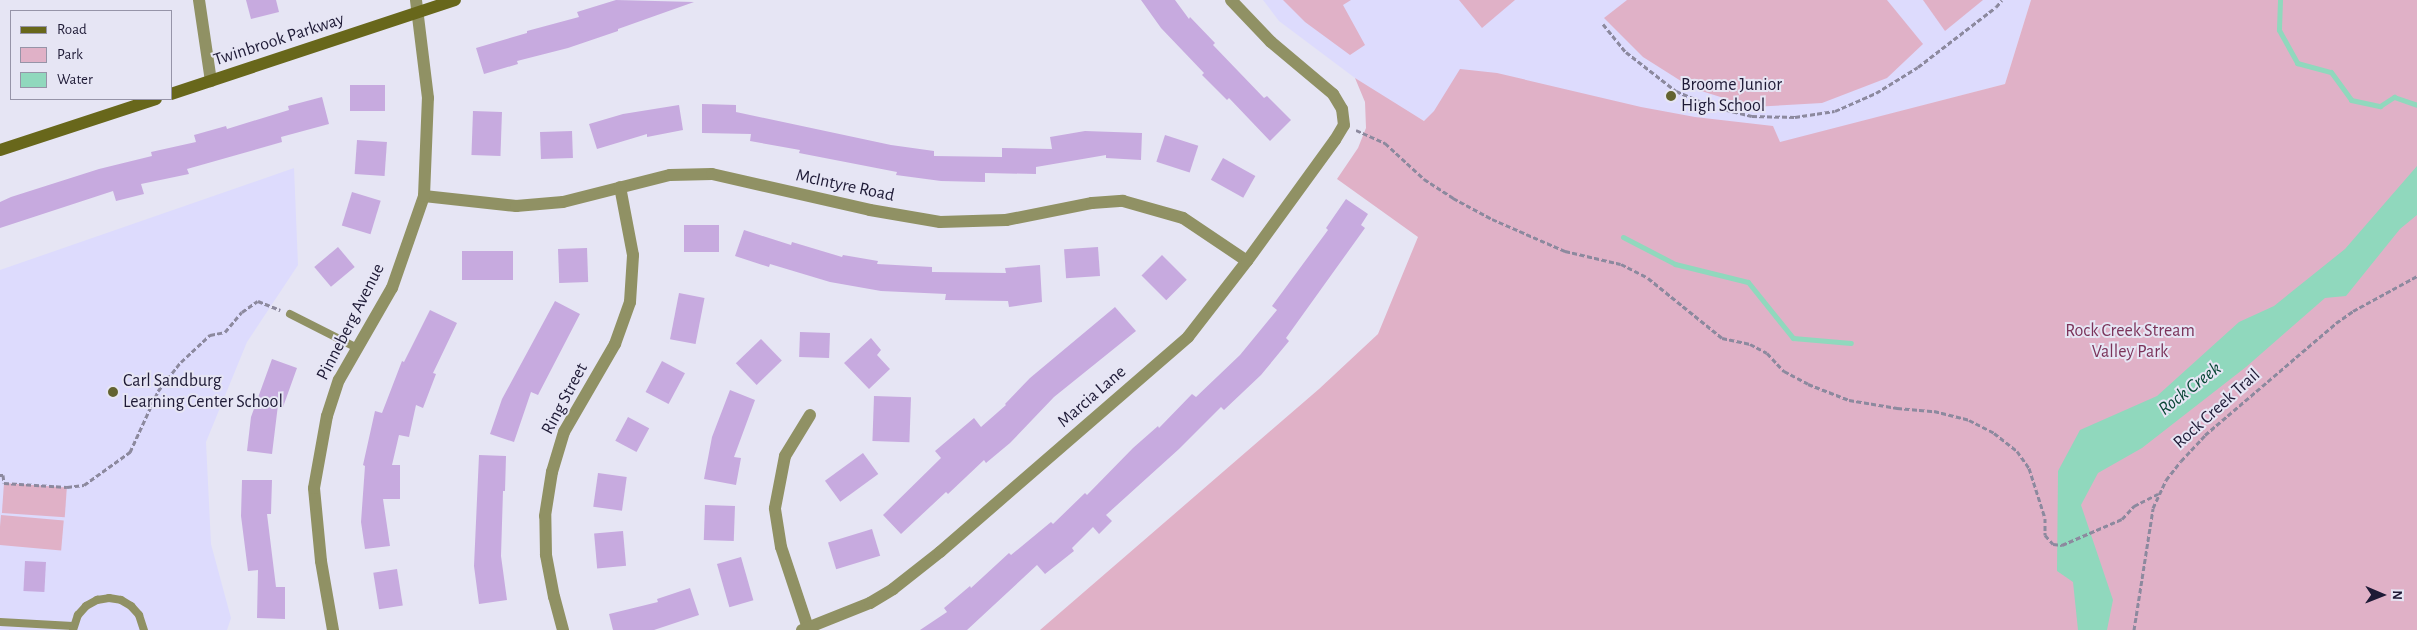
<!DOCTYPE html>
<style>
body{margin:0}
#map{position:relative;width:2417px;height:630px;overflow:hidden;background:#e6e5f4;font-family:"Alegreya Sans",sans-serif}
div>[style]{position:absolute}
[style*='--x']{left:calc(var(--x)*1px);top:calc(var(--y)*1px);width:calc(var(--w)*1px);rotate:calc(var(--a)*1deg)}
.built>*{inset:0;background:#dddbfd}
.green>*{inset:0;background:#e0b1c7;transform-origin:0 0}
.water>*{inset:0;background:#90d8bd}
.stream>*{height:5px;margin:-2.5px;padding:0 2.5px;transform-origin:2.5px;border-radius:2.5px;background:#90d8bd}
.building>*{inset:0;background:#c7aadf;transform-origin:0 0}
.path>*{height:3px;margin-top:-1.5px;transform-origin:0;background:repeating-linear-gradient(90deg,#8c899e 0 5px,transparent 0 7.5px)}
.lane>*{height:8px;margin:-4px;padding:0 4px;transform-origin:4px;border-radius:4px;background:#909164}
.street>*{height:12px;margin:-6px;padding:0 6px;transform-origin:6px;border-radius:6px;background:#909164}
.secondary>*{height:12px;margin:-6px;padding:0 6px;transform-origin:6px;border-radius:6px;background:#68671b}
.dots>*{width:14px;height:14px;translate:-50% -50%;box-sizing:border-box;border:2px solid #e6e5f4;border-radius:50%}
span{translate:-50% -50%;white-space:nowrap;text-align:center;line-height:1.15;-webkit-text-stroke:4px #e6e5f4;paint-order:stroke}
.street-label{font-size:18px;color:#1e1a36}
.poi-label{font-size:18px;color:#1e1a36}
.left{translate:0 -50%;text-align:left}
.park-label{font-size:18px;color:#7b335a}
.water-label{font-size:19px;color:#084635;font-style:italic}
.legend{position:absolute;left:10px;top:10px;width:162px;height:90px;box-sizing:border-box;background:#e6e5f4;border:1px solid #9694a8;margin:0;padding:6px 9px;list-style:none;font-size:15px;color:#1e1a36}
.legend li{display:flex;align-items:center;gap:10px;height:25px}
.legend b{width:25px;border:1px solid #9694a8}
.north{position:absolute;left:2357px;top:570px;width:50px;height:50px;-webkit-text-stroke:4px #e6e5f4;paint-order:stroke;rotate:91deg;font-size:14px;font-weight:700;line-height:20px;text-align:center;color:#1e1a36}
.north::after{content:'';display:block;margin:auto;width:18px;height:22px;background:#1e1a36;clip-path:polygon(50% 0,100% 100%,50% 72%,0 100%)}
</style>
<div id="map">
<div class="built">
<div style="clip-path:polygon(1263px 0,2031px 0,2005px 84px,1583px 194px,1485px 154px,1401px 108px,1355px 78px,1279px 21px)"></div>
<div style="clip-path:polygon(294px 168px,298px 265px,247px 342px,206px 442px,211px 544px,231px 618px,227px 630px,0 630px,0 270px)"></div>
</div>
<div class="green">
<div style="clip-path:polygon(1283px 0,1351px 0,1343px 5px,1365px 45px,1350px 55px,1305px 22px)"></div>
<div style="clip-path:polygon(1459px 0,1515px 0,1482px 28px)"></div>
<div style="clip-path:polygon(1627px 0,1887px 0,1923px 44px,1887px 78px,1822px 103px,1752px 107px,1692px 88px,1643px 57px,1604px 18px)"></div>
<div style="clip-path:polygon(1923px 0,1983px 0,1945px 31px)"></div>
<div style="clip-path:polygon(2031px 0,2417px 0,2417px 630px,1040px 630px,1319px 389px,1378px 334px,1418px 237px,1337px 179px,1358px 148px,1366px 128px,1365px 102px,1355px 78px,1424px 121px,1434px 111px,1460px 69px,1497px 73px,1641px 107px,1695px 117px,1773px 126px,1780px 142px,2005px 84px)"></div>
<div style="left:4px;top:483px;width:63px;height:30px;rotate:4deg"></div>
<div style="left:1px;top:515px;width:63px;height:30px;rotate:5deg"></div>
</div>
<div class="water">
<div style="clip-path:polygon(2417px 166px,2417px 215px,2400px 229px,2346px 296px,2325px 298px,2246px 367px,2142px 448px,2098px 473px,2081px 505px,2113px 600px,2107px 630px,2078px 630px,2073px 582px,2057px 571px,2058px 471px,2080px 430px,2157px 396px,2239px 322px,2274px 306px,2345px 249px)"></div>
</div>
<div class="stream">
<div style="--x:2280;--y:0;--w:30;--a:92"></div>
<div style="--x:2279;--y:30;--w:38;--a:61"></div>
<div style="--x:2297;--y:63;--w:35;--a:15"></div>
<div style="--x:2331;--y:72;--w:34;--a:54"></div>
<div style="--x:2351;--y:100;--w:30;--a:12"></div>
<div style="--x:2380;--y:106;--w:17;--a:-33"></div>
<div style="--x:2394;--y:97;--w:24;--a:19"></div>
<div style="--x:1623;--y:237;--w:59;--a:27.4"></div>
<div style="--x:1675;--y:264;--w:75;--a:13.9"></div>
<div style="--x:1748;--y:282;--w:72;--a:51.2"></div>
<div style="--x:1793;--y:338;--w:58;--a:4.9"></div>
</div>
<div class="building">
<div style="clip-path:polygon(246px 0,276px 0,279px 12px,251px 19px)"></div>
<div style="clip-path:polygon(616px 0,694px 2px,618px 29px,618px 31px,568px 48px,517px 61px,518px 64px,484px 74px,476px 48px,527px 33px,527px 31px,579px 17px,577px 12px)"></div>
<div style="clip-path:polygon(1141px 0,1175px 0,1189px 19px,1190px 17px,1215px 43px,1213px 45px,1264px 98px,1267px 96px,1291px 120px,1270px 141px,1229px 98px,1227px 100px,1202px 75px,1204px 73px,1161px 28px)"></div>
<div style="left:350px;top:85px;width:35px;height:26px"></div>
<div style="clip-path:polygon(322px 97px,329px 124px,281px 137px,282px 142px,187px 169px,189px 174px,141px 184px,144px 194px,116px 201px,113px 191px,0 228px,0 202px,11px 197px,99px 169px,152px 156px,151px 152px,196px 142px,194px 135px,226px 126px,227px 129px,289px 110px,288px 106px)"></div>
<div style="clip-path:polygon(702px 104px,736px 105px,736px 112px,891px 145px,934px 151px,934px 156px,1002px 157px,1002px 148px,1052px 149px,1050px 137px,1085px 131px,1142px 133px,1141px 160px,1106px 158px,1106px 155px,1036px 167px,1036px 174px,985px 173px,985px 182px,941px 181px,896px 175px,897px 172px,799px 153px,800px 150px,750px 141px,751px 134px,702px 133px)"></div>
<div style="clip-path:polygon(679px 105px,683px 130px,647px 137px,647px 134px,597px 149px,589px 124px,623px 114px)"></div>
<div style="left:473px;top:111px;width:29px;height:44px;rotate:2deg"></div>
<div style="left:572px;top:131px;width:27px;height:32px;rotate:88deg"></div>
<div style="left:1165px;top:135px;width:35px;height:28px;rotate:18deg"></div>
<div style="left:357px;top:140px;width:30px;height:34px;rotate:4deg"></div>
<div style="left:1223px;top:158px;width:37px;height:25px;rotate:29deg"></div>
<div style="left:352px;top:192px;width:30px;height:35px;rotate:17deg"></div>
<div style="clip-path:polygon(1346px 199px,1368px 214px,1361px 225px,1365px 228px,1286px 338px,1289px 341px,1261px 375px,1224px 410px,1221px 407px,1179px 449px,1106px 515px,1112px 521px,1099px 534px,1093px 527px,1072px 548px,1074px 551px,1045px 574px,1037px 565px,967px 630px,920px 630px,947px 612px,944px 608px,970px 586px,971px 588px,1009px 553px,1011px 555px,1051px 522px,1053px 524px,1085px 493px,1087px 495px,1133px 448px,1158px 426px,1159px 428px,1192px 394px,1196px 397px,1240px 355px,1277px 310px,1272px 306px,1328px 230px,1326px 228px)"></div>
<div style="left:684px;top:225px;width:35px;height:27px"></div>
<div style="clip-path:polygon(744px 230px,791px 245px,792px 242px,842px 257px,843px 255px,878px 261px,877px 264px,932px 267px,932px 272px,1006px 273px,1005px 268px,1040px 265px,1042px 302px,1009px 307px,1008px 301px,945px 300px,946px 294px,881px 291px,830px 282px,770px 264px,769px 267px,735px 256px)"></div>
<div style="left:338px;top:247px;width:26px;height:31px;rotate:50deg"></div>
<div style="left:1098px;top:247px;width:29px;height:34px;rotate:86deg"></div>
<div style="left:587px;top:248px;width:34px;height:29px;rotate:88deg"></div>
<div style="left:462px;top:251px;width:51px;height:29px"></div>
<div style="left:1162px;top:255px;width:35px;height:29px;rotate:45deg"></div>
<div style="left:679px;top:293px;width:26px;height:47px;rotate:11deg"></div>
<div style="clip-path:polygon(555px 301px,580px 314px,538px 395px,531px 392px,514px 442px,490px 434px,502px 399px)"></div>
<div style="clip-path:polygon(1115px 307px,1136px 331px,1054px 397px,1010px 443px,986px 463px,984px 460px,948px 494px,946px 492px,901px 534px,883px 515px,941px 458px,935px 451px,974px 418px,981px 427px,1006px 405px,1005px 404px,1030px 378px)"></div>
<div style="clip-path:polygon(430px 310px,457px 323px,433px 373px,436px 374px,423px 408px,416px 405px,409px 437px,399px 435px,392px 465px,400px 465px,400px 499px,383px 499px,390px 546px,365px 549px,361px 522px,365px 466px,363px 465px,375px 411px,382px 413px,402px 361px,404px 362px)"></div>
<div style="left:800px;top:332px;width:30px;height:25px;rotate:2deg"></div>
<div style="clip-path:polygon(871px 338px,881px 350px,877px 355px,890px 369px,869px 389px,844px 363px)"></div>
<div style="left:761px;top:339px;width:30px;height:35px;rotate:46deg"></div>
<div style="clip-path:polygon(272px 359px,297px 368px,283px 407px,278px 405px,272px 454px,247px 451px,251px 417px)"></div>
<div style="left:662px;top:361px;width:26px;height:35px;rotate:28deg"></div>
<div style="clip-path:polygon(730px 390px,755px 400px,734px 457px,741px 458px,736px 485px,704px 479px,712px 437px)"></div>
<div style="left:874px;top:396px;width:37px;height:45px;rotate:2deg"></div>
<div style="left:628px;top:417px;width:24px;height:27px;rotate:28deg"></div>
<div style="left:863px;top:453px;width:26px;height:47px;rotate:54deg"></div>
<div style="clip-path:polygon(479px 455px,506px 456px,505px 491px,503px 491px,501px 556px,507px 600px,479px 604px,474px 566px)"></div>
<div style="left:598px;top:473px;width:29px;height:34px;rotate:8deg"></div>
<div style="clip-path:polygon(242px 480px,272px 480px,271px 514px,267px 514px,276px 587px,285px 587px,285px 619px,257px 618px,258px 570px,248px 571px,241px 516px)"></div>
<div style="left:705px;top:505px;width:30px;height:35px;rotate:2deg"></div>
<div style="left:872px;top:529px;width:28px;height:46px;rotate:73deg"></div>
<div style="left:623px;top:531px;width:35px;height:29px;rotate:85deg"></div>
<div style="left:741px;top:557px;width:45px;height:25px;rotate:74deg"></div>
<div style="left:25px;top:561px;width:21px;height:30px;rotate:3deg"></div>
<div style="left:397px;top:569px;width:37px;height:24px;rotate:81deg"></div>
<div style="clip-path:polygon(690px 588px,699px 615px,654px 630px,613px 630px,609px 614px,658px 602px,657px 599px)"></div>
</div>
<div class="path">
<div style="--x:1603;--y:24;--w:36;--a:51"></div>
<div style="--x:1626;--y:52;--w:63;--a:38"></div>
<div style="--x:1676;--y:91;--w:38;--a:23"></div>
<div style="--x:1711;--y:106;--w:42;--a:13.7"></div>
<div style="--x:1752;--y:116;--w:43;--a:1.3"></div>
<div style="--x:1795;--y:117;--w:40;--a:-8.5"></div>
<div style="--x:1835;--y:111;--w:45;--a:-23.7"></div>
<div style="--x:1876;--y:93;--w:49;--a:-31.8"></div>
<div style="--x:1918;--y:67;--w:98;--a:-37.6"></div>
<div style="--x:1996;--y:7;--w:9;--a:-49"></div>
<div style="--x:1356;--y:130;--w:32;--a:24"></div>
<div style="--x:1385;--y:143;--w:53;--a:42.7"></div>
<div style="--x:1424;--y:179;--w:35;--a:33"></div>
<div style="--x:1453;--y:198;--w:44;--a:28.3"></div>
<div style="--x:1492;--y:219;--w:80;--a:23.7"></div>
<div style="--x:1565;--y:251;--w:57;--a:13.1"></div>
<div style="--x:1621;--y:264;--w:30;--a:27"></div>
<div style="--x:1648;--y:278;--w:95;--a:39"></div>
<div style="--x:1722;--y:338;--w:29;--a:12"></div>
<div style="--x:1750;--y:344;--w:19;--a:28"></div>
<div style="--x:1767;--y:353;--w:25;--a:47"></div>
<div style="--x:1784;--y:371;--w:27;--a:28"></div>
<div style="--x:1808;--y:384;--w:44;--a:21.3"></div>
<div style="--x:1849;--y:400;--w:49;--a:9.5"></div>
<div style="--x:1897;--y:408;--w:37;--a:5"></div>
<div style="--x:1934;--y:411;--w:36;--a:14"></div>
<div style="--x:1969;--y:420;--w:28;--a:27"></div>
<div style="--x:1994;--y:433;--w:29;--a:38"></div>
<div style="--x:2017;--y:451;--w:21;--a:55"></div>
<div style="--x:2029;--y:468;--w:52;--a:72.3"></div>
<div style="--x:2045;--y:518;--w:17;--a:90"></div>
<div style="--x:2045;--y:535;--w:12;--a:48"></div>
<div style="--x:2053;--y:544;--w:9;--a:6"></div>
<div style="--x:2062;--y:545;--w:65;--a:-23.4"></div>
<div style="--x:2122;--y:519;--w:18;--a:-47"></div>
<div style="--x:2134;--y:506;--w:27;--a:-27"></div>
<div style="--x:0;--y:475;--w:3;--a:0"></div>
<div style="--x:3;--y:475;--w:8;--a:83"></div>
<div style="--x:4;--y:483;--w:63;--a:3.6"></div>
<div style="--x:67;--y:487;--w:17;--a:-7"></div>
<div style="--x:84;--y:485;--w:57;--a:-35.7"></div>
<div style="--x:130;--y:452;--w:67;--a:-65.3"></div>
<div style="--x:158;--y:391;--w:37;--a:-52"></div>
<div style="--x:181;--y:362;--w:40;--a:-43"></div>
<div style="--x:210;--y:335;--w:15;--a:-11"></div>
<div style="--x:225;--y:332;--w:26;--a:-50"></div>
<div style="--x:242;--y:312;--w:19;--a:-35"></div>
<div style="--x:258;--y:301;--w:24;--a:22"></div>
<div style="--x:2134;--y:630;--w:123;--a:-81.1"></div>
<div style="--x:2153;--y:508;--w:31;--a:-65"></div>
<div style="--x:2166;--y:480;--w:24;--a:-52"></div>
<div style="--x:2181;--y:461;--w:35;--a:-47"></div>
<div style="--x:2205;--y:435;--w:172;--a:-40.5"></div>
<div style="--x:2336;--y:323;--w:21;--a:-35"></div>
<div style="--x:2353;--y:311;--w:73;--a:-28.7"></div>
</div>
<div class="lane">
<div style="--x:290;--y:314;--w:75;--a:26.9"></div>
<div style="--x:0;--y:622;--w:73;--a:3.1"></div>
<div style="--x:73;--y:630;--w:16;--a:-72"></div>
<div style="--x:78;--y:615;--w:12;--a:-48"></div>
<div style="--x:86;--y:606;--w:13;--a:-29"></div>
<div style="--x:97;--y:600;--w:12;--a:-9"></div>
<div style="--x:109;--y:598;--w:12;--a:9"></div>
<div style="--x:121;--y:600;--w:12;--a:31"></div>
<div style="--x:131;--y:606;--w:12;--a:48"></div>
<div style="--x:139;--y:615;--w:16;--a:72"></div>
</div>
<div class="street">
<div style="--x:199;--y:0;--w:82;--a:81.6"></div>
<div style="--x:424;--y:196;--w:93;--a:6.2"></div>
<div style="--x:516;--y:206;--w:47;--a:-4.9"></div>
<div style="--x:563;--y:202;--w:110;--a:-14.2"></div>
<div style="--x:670;--y:175;--w:42;--a:-1.4"></div>
<div style="--x:712;--y:174;--w:162;--a:12.8"></div>
<div style="--x:870;--y:210;--w:71;--a:9.7"></div>
<div style="--x:940;--y:222;--w:66;--a:-1.7"></div>
<div style="--x:1006;--y:220;--w:88;--a:-11.2"></div>
<div style="--x:1092;--y:203;--w:31;--a:-4"></div>
<div style="--x:1123;--y:201;--w:62;--a:15.8"></div>
<div style="--x:1183;--y:218;--w:77;--a:33.9"></div>
<div style="--x:808;--y:628;--w:85;--a:-108.4"></div>
<div style="--x:781;--y:547;--w:39;--a:-99"></div>
<div style="--x:775;--y:508;--w:53;--a:-79.1"></div>
<div style="--x:785;--y:456;--w:48;--a:-58.6"></div>
<div style="--x:333;--y:630;--w:70;--a:-99.9"></div>
<div style="--x:321;--y:561;--w:73;--a:-95.5"></div>
<div style="--x:314;--y:488;--w:73;--a:-79.8"></div>
<div style="--x:327;--y:416;--w:38;--a:-72"></div>
<div style="--x:339;--y:380;--w:106;--a:-60.1"></div>
<div style="--x:392;--y:288;--w:97;--a:-70.8"></div>
<div style="--x:424;--y:196;--w:98;--a:-87.7"></div>
<div style="--x:428;--y:98;--w:99;--a:-97"></div>
<div style="--x:563;--y:630;--w:34;--a:-105"></div>
<div style="--x:554;--y:597;--w:43;--a:-100.8"></div>
<div style="--x:546;--y:555;--w:39;--a:-91"></div>
<div style="--x:545;--y:516;--w:45;--a:-81"></div>
<div style="--x:552;--y:472;--w:42;--a:-73.3"></div>
<div style="--x:564;--y:432;--w:102;--a:-59.9"></div>
<div style="--x:615;--y:344;--w:45;--a:-70.3"></div>
<div style="--x:630;--y:302;--w:47;--a:-86.3"></div>
<div style="--x:633;--y:255;--w:69;--a:-100.8"></div>
<div style="--x:802;--y:630;--w:73;--a:-21.7"></div>
<div style="--x:870;--y:603;--w:27;--a:-31"></div>
<div style="--x:893;--y:589;--w:60;--a:-38.2"></div>
<div style="--x:940;--y:552;--w:328;--a:-40.9"></div>
<div style="--x:1188;--y:337;--w:96;--a:-52.2"></div>
<div style="--x:1247;--y:261;--w:150;--a:-54"></div>
<div style="--x:1335;--y:140;--w:17;--a:-59"></div>
<div style="--x:1344;--y:125;--w:16;--a:-97"></div>
<div style="--x:1342;--y:109;--w:17;--a:-121"></div>
<div style="--x:1333;--y:94;--w:81;--a:-140"></div>
<div style="--x:1271;--y:42;--w:58;--a:-133.6"></div>
</div>
<div class="secondary">
<div style="--x:171;--y:94;--w:299;--a:-18.3"></div>
<div style="--x:0;--y:150;--w:164;--a:-18.1"></div>
</div>
<div class="dots">
<div style="left:1671px;top:96px;background:#636330"></div>
<div style="left:113px;top:392px;background:#636330"></div>
</div>
<div class="street-label">
<span style="left:279px;top:40px;rotate:-18deg">Twinbrook Parkway</span>
<span style="left:845px;top:186px;rotate:12deg">McIntyre Road</span>
<span style="left:351px;top:322px;rotate:-63deg">Pinneberg Avenue</span>
<span style="left:1092px;top:397px;rotate:-41deg">Marcia Lane</span>
<span style="left:565px;top:399px;rotate:-62deg">Ring Street</span>
<span style="left:2217px;top:409px;rotate:-42deg">Rock Creek Trail</span>
</div>
<div class="poi-label">
<span class="left" style="left:1681px;top:96px">Broome Junior<br>High School</span>
<span class="left" style="left:123px;top:392px">Carl Sandburg<br>Learning Center School</span>
</div>
<div class="park-label">
<span style="left:2130px;top:342px">Rock Creek Stream<br>Valley Park</span>
</div>
<div class="water-label">
<span style="left:2190px;top:389px;rotate:-38deg">Rock Creek</span>
</div>
<ul class="legend">
<li><b style="height:6px;background:#68671b"></b>Road</li>
<li><b style="height:14px;background:#e0b1c7"></b>Park</li>
<li><b style="height:14px;background:#90d8bd"></b>Water</li>
</ul>
<div class="north">N</div>
</div>
